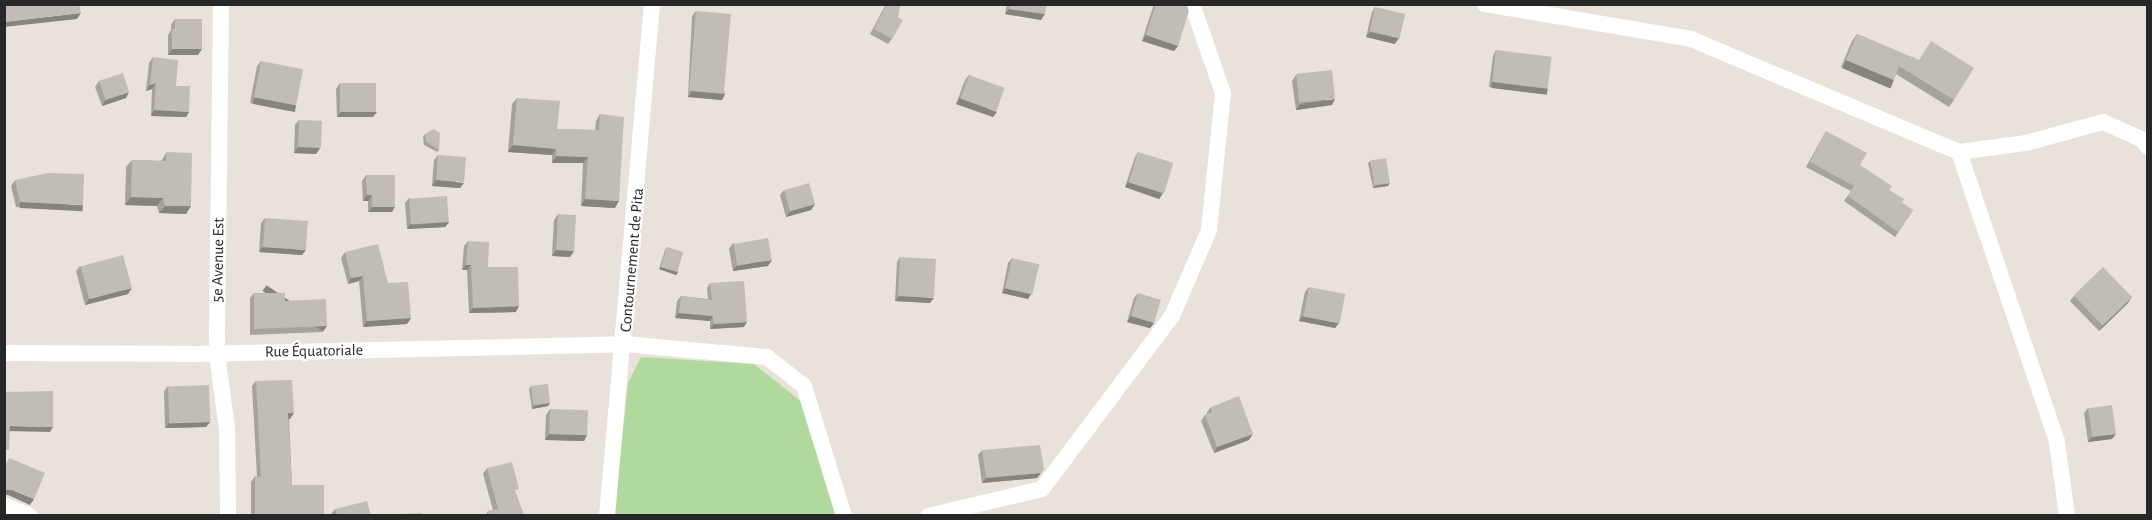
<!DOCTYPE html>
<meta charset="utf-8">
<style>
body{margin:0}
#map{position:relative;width:2152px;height:520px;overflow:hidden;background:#e8e2db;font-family:"Alegreya Sans",sans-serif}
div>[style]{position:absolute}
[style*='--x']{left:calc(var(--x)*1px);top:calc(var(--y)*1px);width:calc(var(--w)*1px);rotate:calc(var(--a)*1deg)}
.green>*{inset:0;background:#b1d99d}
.street>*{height:16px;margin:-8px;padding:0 8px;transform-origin:8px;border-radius:8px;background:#fff}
.wall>*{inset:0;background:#a6a29d}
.shaded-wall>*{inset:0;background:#87847f;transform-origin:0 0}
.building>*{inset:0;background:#c1bcb6;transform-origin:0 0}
span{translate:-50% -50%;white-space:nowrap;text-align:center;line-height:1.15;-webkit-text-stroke:4.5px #fff;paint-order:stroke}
.street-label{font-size:16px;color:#272727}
.frame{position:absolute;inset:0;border:6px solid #272727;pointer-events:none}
</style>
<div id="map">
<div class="green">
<div style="clip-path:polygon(641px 357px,754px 364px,803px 403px,837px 516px,614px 516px,628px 383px)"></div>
</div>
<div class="street">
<div style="--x:221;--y:4;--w:350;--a:90.7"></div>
<div style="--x:217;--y:354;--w:76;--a:82.4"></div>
<div style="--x:227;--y:429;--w:87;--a:89.3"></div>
<div style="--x:1485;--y:4;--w:209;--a:9.6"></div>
<div style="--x:1691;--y:39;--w:291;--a:22.9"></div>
<div style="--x:1959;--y:152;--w:68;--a:-7.7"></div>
<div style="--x:2026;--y:143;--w:80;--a:-15.3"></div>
<div style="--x:2103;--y:122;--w:42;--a:24.1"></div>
<div style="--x:2141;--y:139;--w:11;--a:49"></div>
<div style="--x:1959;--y:152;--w:306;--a:71.3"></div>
<div style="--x:2057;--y:442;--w:75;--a:82.3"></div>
<div style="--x:4;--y:353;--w:193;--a:0.3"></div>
<div style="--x:197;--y:354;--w:427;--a:-1.3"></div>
<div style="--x:624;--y:344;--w:144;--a:5.2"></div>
<div style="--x:767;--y:357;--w:47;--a:38.1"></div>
<div style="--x:804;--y:386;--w:136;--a:72.9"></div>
<div style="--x:4;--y:505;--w:28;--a:23"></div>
<div style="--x:607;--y:516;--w:514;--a:-84.98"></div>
<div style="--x:928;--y:516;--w:117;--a:-13.3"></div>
<div style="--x:1042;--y:489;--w:216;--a:-53.1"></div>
<div style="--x:1172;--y:316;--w:94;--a:-66.7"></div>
<div style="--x:1209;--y:230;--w:138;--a:-84.2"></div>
<div style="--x:1223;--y:93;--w:94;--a:-109.2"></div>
</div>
<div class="wall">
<div style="clip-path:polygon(886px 4px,900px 4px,898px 17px,892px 39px,888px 44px,870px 34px)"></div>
<div style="clip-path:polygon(1007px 4px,1047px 4px,1041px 20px,1005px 14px)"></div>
<div style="clip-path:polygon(1154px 4px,1184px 4px,1178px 46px,1174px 51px,1142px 41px)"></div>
<div style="clip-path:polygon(1375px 7px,1395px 44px,1366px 37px,1372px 12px)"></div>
<div style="clip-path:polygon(696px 11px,725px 94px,722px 100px,688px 97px,692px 16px)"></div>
<div style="clip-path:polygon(175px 19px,198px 55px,168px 55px,168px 35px,171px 30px,171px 25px)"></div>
<div style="clip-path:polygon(1857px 34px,1918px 60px,1954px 100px,1949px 107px,1896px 74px,1889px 87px,1841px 67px,1852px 41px)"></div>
<div style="clip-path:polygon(1496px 50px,1548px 89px,1544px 94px,1489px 87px,1493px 56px)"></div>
<div style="clip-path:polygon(153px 57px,176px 86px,189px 112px,186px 117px,151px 116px,152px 89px,146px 91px,149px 63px)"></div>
<div style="clip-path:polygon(261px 61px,296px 105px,292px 111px,250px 103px,257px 66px)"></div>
<div style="clip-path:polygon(969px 75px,993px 117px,956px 104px,965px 80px)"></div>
<div style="clip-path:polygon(1296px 75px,1332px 105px,1296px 110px,1292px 81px)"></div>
<div style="clip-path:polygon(99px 81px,126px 98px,102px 106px,95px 87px)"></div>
<div style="clip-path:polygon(340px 83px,373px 117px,337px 117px,336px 89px)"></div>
<div style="clip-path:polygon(517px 98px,557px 129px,595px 130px,596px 121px,600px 114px,615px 208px,581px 206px,583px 163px,552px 163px,552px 155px,508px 152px,512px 104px)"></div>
<div style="clip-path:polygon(299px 120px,320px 148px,316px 154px,294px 153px,295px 125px)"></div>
<div style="clip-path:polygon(1826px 131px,1860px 165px,1902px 203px,1913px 210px,1895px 237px,1844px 201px,1851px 191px,1806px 167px)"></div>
<div style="clip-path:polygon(425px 134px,439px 150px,437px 152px,424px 145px,423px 137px)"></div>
<div style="clip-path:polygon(167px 152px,191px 206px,186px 214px,159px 213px,157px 206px,125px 205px,126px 167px,132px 160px,161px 161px)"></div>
<div style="clip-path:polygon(1138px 152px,1163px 193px,1159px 199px,1125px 187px,1135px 157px)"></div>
<div style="clip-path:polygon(438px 155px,460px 188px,432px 186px,434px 160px)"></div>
<div style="clip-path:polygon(1370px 161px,1388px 186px,1373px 188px,1368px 163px)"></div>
<div style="clip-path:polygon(366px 175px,392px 212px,368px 212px,368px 201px,363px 201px,362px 181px)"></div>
<div style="clip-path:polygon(15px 180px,79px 210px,16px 207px,11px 186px)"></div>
<div style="clip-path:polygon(784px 190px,815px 204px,811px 210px,786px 217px,780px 195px)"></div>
<div style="clip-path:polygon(409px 198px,449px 222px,445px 227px,407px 229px,405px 203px)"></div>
<div style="clip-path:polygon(558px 214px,570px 257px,552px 256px,554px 220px)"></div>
<div style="clip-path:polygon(265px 218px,302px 255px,259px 252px,261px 223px)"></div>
<div style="clip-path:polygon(468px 241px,488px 267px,516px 312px,469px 313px,467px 270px,462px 270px,464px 246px)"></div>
<div style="clip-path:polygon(733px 243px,768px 266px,733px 271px,729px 249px)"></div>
<div style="clip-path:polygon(667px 247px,678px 272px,676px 275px,659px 269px,665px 250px)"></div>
<div style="clip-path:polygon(345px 252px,388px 283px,411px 318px,407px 324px,363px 327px,359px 281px,348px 284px,341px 258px)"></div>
<div style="clip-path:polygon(900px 257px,930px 303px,895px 301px,897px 262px)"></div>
<div style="clip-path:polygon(1012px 258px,1028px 299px,1002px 293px,1008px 263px)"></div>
<div style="clip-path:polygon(80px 266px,128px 294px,85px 305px,76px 271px)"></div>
<div style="clip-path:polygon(710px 283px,744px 327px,710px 329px,710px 321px,675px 318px,677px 301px,681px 296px,708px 299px,707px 288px)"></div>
<div style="clip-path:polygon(1309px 287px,1339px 323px,1335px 328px,1299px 321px,1305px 292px)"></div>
<div style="clip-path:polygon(254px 293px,285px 301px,323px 332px,250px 335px,250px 298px)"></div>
<div style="clip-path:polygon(1138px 293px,1154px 323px,1150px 328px,1127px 322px,1134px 298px)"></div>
<div style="clip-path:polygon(2074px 296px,2128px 303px,2099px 331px,2070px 301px)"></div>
<div style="clip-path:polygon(256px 381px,290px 419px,289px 419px,292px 485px,324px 516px,251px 516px,251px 482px,255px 476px,257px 477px,252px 386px)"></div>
<div style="clip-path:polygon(168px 386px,210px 422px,206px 427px,165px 428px,164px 391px)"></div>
<div style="clip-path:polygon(531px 386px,550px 403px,548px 406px,532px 409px,529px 389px)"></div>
<div style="clip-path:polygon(1211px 407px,1249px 440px,1214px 453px,1201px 421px,1205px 415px,1207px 414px,1207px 412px)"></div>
<div style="clip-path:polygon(2088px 408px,2112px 439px,2088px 442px,2084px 413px)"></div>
<div style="clip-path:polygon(550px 409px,587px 435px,584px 441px,545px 440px,546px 415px)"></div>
<div style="clip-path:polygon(982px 450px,1044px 469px,1037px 478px,982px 483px,978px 455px)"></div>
<div style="clip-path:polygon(487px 468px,516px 494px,524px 516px,485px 516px,488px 511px,493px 510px,483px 474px)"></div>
<div style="clip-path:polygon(335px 509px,371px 516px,331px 516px,331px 514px)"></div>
</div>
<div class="shaded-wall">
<div style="clip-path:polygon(1009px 9px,1045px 14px,1041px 20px,1005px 14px)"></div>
<div style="clip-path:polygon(81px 13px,77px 19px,4px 27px,4px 22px)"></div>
<div style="clip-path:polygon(1370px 32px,1399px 38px,1395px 44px,1366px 37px)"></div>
<div style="clip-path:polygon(1146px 35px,1178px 46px,1174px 51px,1142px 41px)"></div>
<div style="clip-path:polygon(172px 49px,202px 49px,198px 55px,168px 55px)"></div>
<div style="left:1846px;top:60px;width:52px;height:9px;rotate:23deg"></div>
<div style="left:1492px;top:82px;width:56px;height:6px;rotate:7deg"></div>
<div style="clip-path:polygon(156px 83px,152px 89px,146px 91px,150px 85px)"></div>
<div style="clip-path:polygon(692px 91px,725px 94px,722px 100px,688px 97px)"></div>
<div style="clip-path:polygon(129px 92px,126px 98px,102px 106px,105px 101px)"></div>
<div style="left:254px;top:97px;width:43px;height:7px;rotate:11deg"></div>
<div style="clip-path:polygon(960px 98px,997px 112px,993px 117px,956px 104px)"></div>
<div style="clip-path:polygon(1335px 99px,1332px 105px,1296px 110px,1300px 104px)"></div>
<div style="clip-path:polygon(154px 110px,189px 112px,186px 117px,151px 116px)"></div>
<div style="clip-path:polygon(341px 112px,377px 112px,373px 117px,337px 117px)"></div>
<div style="clip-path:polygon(513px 145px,556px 149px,552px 155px,508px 152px)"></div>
<div style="clip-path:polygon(298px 147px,320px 148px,316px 154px,294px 153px)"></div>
<div style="clip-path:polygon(556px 156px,588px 157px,583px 163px,552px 163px)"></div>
<div style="clip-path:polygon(436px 180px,464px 183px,460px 188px,432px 186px)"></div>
<div style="clip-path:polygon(1128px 182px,1163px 193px,1159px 199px,1125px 187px)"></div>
<div style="clip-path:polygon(1390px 183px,1388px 186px,1373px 188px,1375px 186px)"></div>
<div style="clip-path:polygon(367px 195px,372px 195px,368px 201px,363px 201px)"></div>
<div style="clip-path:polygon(131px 197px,163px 198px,157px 206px,125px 205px)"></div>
<div style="clip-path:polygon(585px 199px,619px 201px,615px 208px,581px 206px)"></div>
<div style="left:20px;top:202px;width:63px;height:6px;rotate:3deg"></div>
<div style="clip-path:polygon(815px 204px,811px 210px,786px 217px,790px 211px)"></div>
<div style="clip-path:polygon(165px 206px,191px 206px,186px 214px,159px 213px)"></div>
<div style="clip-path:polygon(372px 207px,395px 207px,392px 212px,368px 212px)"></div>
<div style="clip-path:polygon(449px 222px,445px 227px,407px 229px,410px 224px)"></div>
<div style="clip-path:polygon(263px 247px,306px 250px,302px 255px,259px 252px)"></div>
<div style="clip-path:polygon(556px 250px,574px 251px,570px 257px,552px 256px)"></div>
<div style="clip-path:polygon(772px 260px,768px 266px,733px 271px,737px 265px)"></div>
<div style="clip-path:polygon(466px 265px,471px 265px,467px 270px,462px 270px)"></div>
<div style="clip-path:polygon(661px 267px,678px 272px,676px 275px,659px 269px)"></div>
<div style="clip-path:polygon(363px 276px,359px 281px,348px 284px,351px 278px)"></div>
<div style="clip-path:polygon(132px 288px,128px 294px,85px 305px,89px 299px)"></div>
<div style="clip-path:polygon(1005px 288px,1032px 293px,1028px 299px,1002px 293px)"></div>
<div style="clip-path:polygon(899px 296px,934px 298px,930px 303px,895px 301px)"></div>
<div style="clip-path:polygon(2132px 297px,2128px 303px,2099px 331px,2103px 325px)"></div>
<div style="clip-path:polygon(519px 306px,516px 312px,469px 313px,473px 308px)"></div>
<div style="clip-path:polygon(679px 313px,713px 316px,710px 321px,675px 318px)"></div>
<div style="clip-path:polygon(1131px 316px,1154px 323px,1150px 328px,1127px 322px)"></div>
<div style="clip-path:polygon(1303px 316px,1339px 323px,1335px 328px,1299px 321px)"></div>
<div style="clip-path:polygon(411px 318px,407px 324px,363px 327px,367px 321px)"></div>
<div style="clip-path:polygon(747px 322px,744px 327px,710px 329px,714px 324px)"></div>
<div style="left:327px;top:326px;width:7px;height:73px;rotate:124deg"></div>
<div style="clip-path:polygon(550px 403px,548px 406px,532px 409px,534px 406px)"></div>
<div style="clip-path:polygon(288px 413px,294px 413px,290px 419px,284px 419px)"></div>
<div style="clip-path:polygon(210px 422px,206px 427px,165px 428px,169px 423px)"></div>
<div style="clip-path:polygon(10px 426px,53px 427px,50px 432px,6px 431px)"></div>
<div style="clip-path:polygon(549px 434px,587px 435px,584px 441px,545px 440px)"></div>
<div style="clip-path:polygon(1253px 434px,1249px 440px,1214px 453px,1217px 447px)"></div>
<div style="clip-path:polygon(2116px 434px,2112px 439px,2088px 442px,2092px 437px)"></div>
<div style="clip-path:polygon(1041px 473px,1037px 478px,982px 483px,986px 478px)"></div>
<div style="clip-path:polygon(4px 489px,12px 490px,34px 499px,30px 505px,8px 495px,4px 495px)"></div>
</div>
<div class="building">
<div style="clip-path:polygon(4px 4px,79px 4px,81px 13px,4px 22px)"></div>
<div style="clip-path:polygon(887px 4px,900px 4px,898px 17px,903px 20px,892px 39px,874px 29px)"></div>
<div style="clip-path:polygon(1010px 4px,1047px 4px,1045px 14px,1009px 9px)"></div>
<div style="clip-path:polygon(1156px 4px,1184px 4px,1187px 6px,1189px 11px,1178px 46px,1146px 35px)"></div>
<div style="left:1375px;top:7px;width:31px;height:25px;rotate:13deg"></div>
<div style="left:696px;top:11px;width:35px;height:80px;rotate:5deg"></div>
<div style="clip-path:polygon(175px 19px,202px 19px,202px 49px,172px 49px,172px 29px,175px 29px)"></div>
<div style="clip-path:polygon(1857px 34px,1919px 60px,1931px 41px,1974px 68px,1954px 100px,1899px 66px,1894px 80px,1846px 60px)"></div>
<div style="left:1496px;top:50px;width:56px;height:32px;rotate:7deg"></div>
<div style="clip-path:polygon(153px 57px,178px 60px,176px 86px,190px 86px,189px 112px,154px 110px,156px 83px,150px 85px)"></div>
<div style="left:261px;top:61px;width:43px;height:37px;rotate:11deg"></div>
<div style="left:1332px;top:70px;width:29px;height:36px;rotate:84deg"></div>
<div style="left:123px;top:73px;width:20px;height:25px;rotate:72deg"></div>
<div style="left:969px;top:75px;width:38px;height:25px;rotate:20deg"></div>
<div style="left:340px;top:83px;width:36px;height:29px"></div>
<div style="clip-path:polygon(517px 98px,560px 101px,557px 129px,599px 130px,600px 114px,624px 117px,619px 201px,585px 199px,588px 157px,556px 156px,556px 149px,513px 145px)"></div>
<div style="left:299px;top:120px;width:23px;height:27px;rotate:2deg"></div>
<div style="clip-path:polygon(434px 129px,440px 133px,439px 150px,426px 142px,425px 134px)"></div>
<div style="clip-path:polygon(1826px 131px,1867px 153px,1860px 165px,1892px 186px,1889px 190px,1904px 199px,1902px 203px,1913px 210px,1898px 232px,1848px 196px,1854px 186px,1810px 162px)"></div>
<div style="clip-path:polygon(167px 152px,192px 153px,191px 206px,165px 206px,163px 198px,131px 197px,132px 160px,166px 161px)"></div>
<div style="left:1138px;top:152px;width:37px;height:32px;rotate:17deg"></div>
<div style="left:438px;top:155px;width:28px;height:25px;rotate:4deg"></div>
<div style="left:1386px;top:158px;width:25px;height:16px;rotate:81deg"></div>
<div style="clip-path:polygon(48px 173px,84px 174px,83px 205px,20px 202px,15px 180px)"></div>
<div style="clip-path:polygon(366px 175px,395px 175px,395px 207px,372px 207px,372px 195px,367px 195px)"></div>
<div style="left:809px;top:183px;width:22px;height:26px;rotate:74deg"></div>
<div style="left:447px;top:196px;width:26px;height:38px;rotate:86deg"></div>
<div style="left:558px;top:214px;width:18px;height:36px;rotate:3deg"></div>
<div style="left:265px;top:218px;width:43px;height:29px;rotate:4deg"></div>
<div style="left:768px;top:238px;width:22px;height:35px;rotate:80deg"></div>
<div style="clip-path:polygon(468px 241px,489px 242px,488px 267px,518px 267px,519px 306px,473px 308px,471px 265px,466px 265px)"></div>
<div style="clip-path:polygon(378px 244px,388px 283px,408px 282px,411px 318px,367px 321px,363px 276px,351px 278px,345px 252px)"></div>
<div style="left:667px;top:247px;width:17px;height:21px;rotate:17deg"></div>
<div style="left:123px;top:255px;width:34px;height:44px;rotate:75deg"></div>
<div style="left:900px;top:257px;width:36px;height:39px;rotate:3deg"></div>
<div style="left:1012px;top:258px;width:28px;height:31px;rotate:13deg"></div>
<div style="left:2103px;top:267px;width:42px;height:41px;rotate:46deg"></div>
<div style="clip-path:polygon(744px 281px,747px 322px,714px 324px,713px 316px,679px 313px,681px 296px,712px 300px,710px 283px)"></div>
<div style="left:1309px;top:287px;width:37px;height:30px;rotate:11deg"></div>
<div style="clip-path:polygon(254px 293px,285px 293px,285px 301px,326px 299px,327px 326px,254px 329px)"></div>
<div style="left:1138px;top:293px;width:24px;height:24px;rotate:17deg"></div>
<div style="clip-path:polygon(292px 380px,294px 413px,288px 413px,292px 485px,324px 485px,324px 516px,255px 516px,255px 476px,261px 477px,256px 381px)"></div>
<div style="left:548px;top:384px;width:19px;height:17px;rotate:84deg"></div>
<div style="left:209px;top:385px;width:37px;height:41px;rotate:88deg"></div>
<div style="clip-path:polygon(53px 391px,53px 427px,10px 426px,9px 450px,4px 450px,4px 392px)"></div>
<div style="clip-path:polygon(1239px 396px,1253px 434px,1217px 447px,1205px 415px,1212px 412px,1211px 407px)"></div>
<div style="left:2112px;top:405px;width:29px;height:24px;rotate:82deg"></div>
<div style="left:550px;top:409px;width:38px;height:25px;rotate:2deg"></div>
<div style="clip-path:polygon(1040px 445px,1044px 469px,1041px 473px,986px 478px,982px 450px)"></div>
<div style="clip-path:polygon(9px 458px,45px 473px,34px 499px,12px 490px,4px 489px,4px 468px)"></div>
<div style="clip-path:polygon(512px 462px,519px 489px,515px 490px,524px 516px,489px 516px,488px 511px,498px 509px,487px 468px)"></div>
<div style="clip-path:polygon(367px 501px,371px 516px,337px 516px,335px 509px)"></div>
<div style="clip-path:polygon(422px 513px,422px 516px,398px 516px,398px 514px)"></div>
</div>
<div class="street-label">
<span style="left:218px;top:260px;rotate:-89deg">5e Avenue Est</span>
<span style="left:632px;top:260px;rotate:-85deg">Contournement de Pita</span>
<span style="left:314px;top:351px;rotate:-1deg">Rue Équatoriale</span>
</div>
<div class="frame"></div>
</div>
